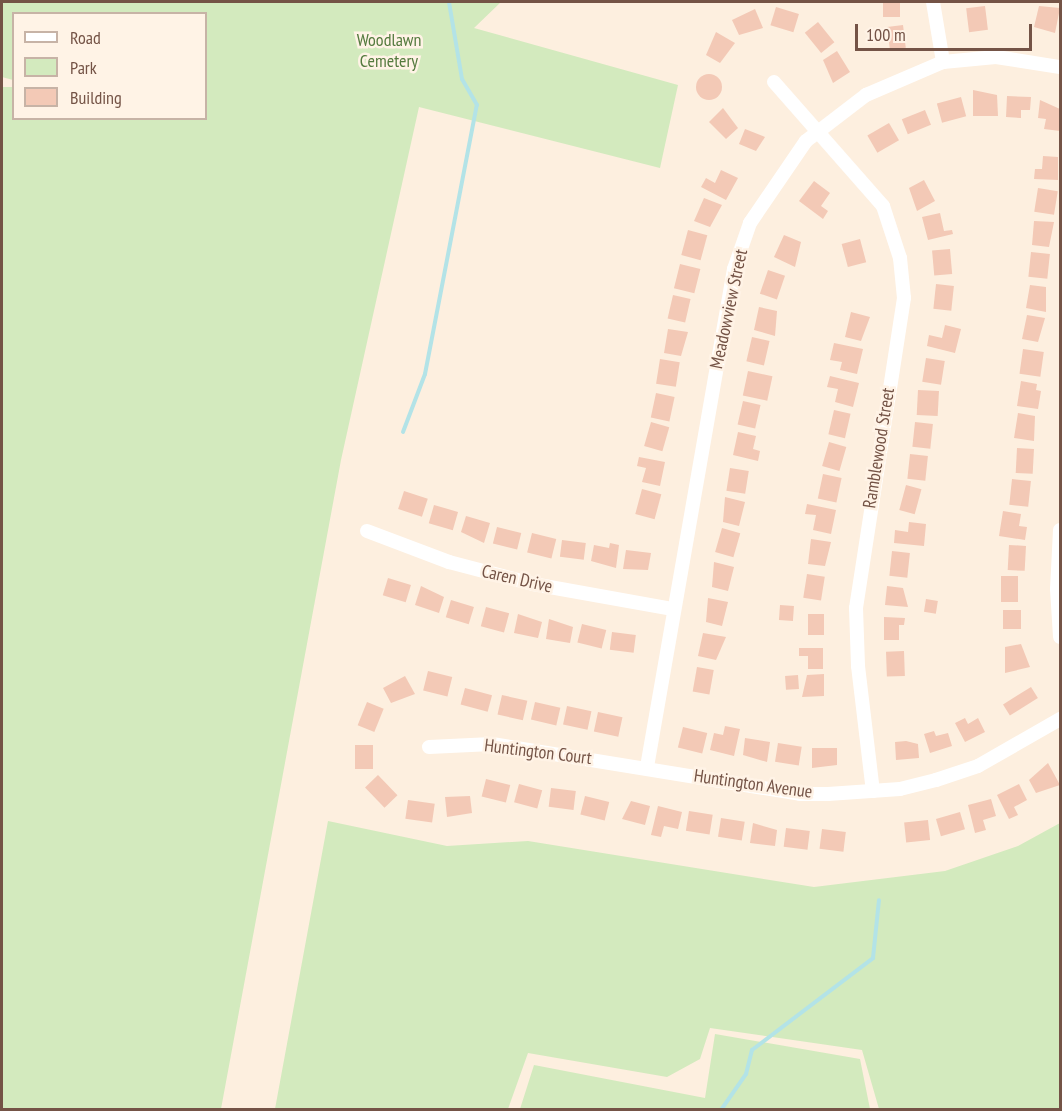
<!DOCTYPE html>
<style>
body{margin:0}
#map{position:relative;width:1062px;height:1111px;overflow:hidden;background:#fdefdf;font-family:"PT Sans Narrow",sans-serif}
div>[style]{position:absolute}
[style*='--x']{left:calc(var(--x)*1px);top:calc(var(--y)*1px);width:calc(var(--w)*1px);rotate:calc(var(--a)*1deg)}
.green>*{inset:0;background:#d3eabe}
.stream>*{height:4px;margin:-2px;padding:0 2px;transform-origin:2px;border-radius:2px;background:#b3e3e7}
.building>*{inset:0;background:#f3c9b6;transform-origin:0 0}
.round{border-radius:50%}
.minor>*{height:14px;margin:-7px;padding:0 7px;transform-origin:7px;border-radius:7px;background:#fff}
span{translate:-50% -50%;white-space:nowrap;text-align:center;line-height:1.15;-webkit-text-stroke:5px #fff3e6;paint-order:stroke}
.park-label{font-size:18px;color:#547a3e}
.street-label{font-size:18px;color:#745346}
.frame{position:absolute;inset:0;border:3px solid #745346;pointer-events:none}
.legend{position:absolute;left:12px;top:12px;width:195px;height:108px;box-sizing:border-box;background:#fff3e6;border:2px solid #c7b3a6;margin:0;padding:8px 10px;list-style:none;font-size:18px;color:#745346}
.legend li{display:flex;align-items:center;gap:12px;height:30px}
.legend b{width:30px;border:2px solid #c7b3a6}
.scale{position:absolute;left:855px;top:24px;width:177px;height:27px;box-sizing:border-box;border:3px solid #745346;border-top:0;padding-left:8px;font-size:18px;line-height:21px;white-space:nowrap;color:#745346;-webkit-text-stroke:4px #fff3e6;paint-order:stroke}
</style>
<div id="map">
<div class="green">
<div style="clip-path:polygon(2px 2px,501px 2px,474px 28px,678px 85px,660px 168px,419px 107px,341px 460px,221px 1109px,2px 1109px,2px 87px,13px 87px,14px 118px,206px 118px,206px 14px,14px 14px,13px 80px,2px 77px)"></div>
<div style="clip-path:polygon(328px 821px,447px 846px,528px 841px,814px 887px,945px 871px,1018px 846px,1060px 823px,1060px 1109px,879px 1109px,862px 1050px,710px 1028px,700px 1059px,667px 1077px,528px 1053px,508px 1109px,275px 1109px)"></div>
<div style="clip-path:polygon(715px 1034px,860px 1059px,870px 1109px,520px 1109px,534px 1065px,705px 1098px)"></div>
</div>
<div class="stream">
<div style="--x:403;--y:432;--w:62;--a:-69.2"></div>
<div style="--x:425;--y:374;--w:274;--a:-79.1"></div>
<div style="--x:477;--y:105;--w:30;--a:-120"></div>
<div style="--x:462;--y:79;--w:78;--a:-99.6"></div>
<div style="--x:721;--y:1110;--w:44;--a:-55.2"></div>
<div style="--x:746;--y:1074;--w:25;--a:-76"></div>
<div style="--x:752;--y:1050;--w:152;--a:-37.2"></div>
<div style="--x:873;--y:958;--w:58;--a:-84.1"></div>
</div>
<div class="building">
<div style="left:883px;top:2px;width:17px;height:15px"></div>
<div style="left:985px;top:6px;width:24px;height:19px;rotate:83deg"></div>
<div style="clip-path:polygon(1039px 6px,1060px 8px,1055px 33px,1034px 27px)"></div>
<div style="left:776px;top:7px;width:24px;height:19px;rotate:17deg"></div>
<div style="clip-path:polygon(755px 9px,763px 28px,739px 35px,732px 20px)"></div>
<div style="left:818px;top:22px;width:26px;height:17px;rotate:51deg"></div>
<div style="left:903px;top:25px;width:23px;height:16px;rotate:83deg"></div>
<div style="clip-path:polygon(716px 32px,735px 43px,720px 63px,706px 55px)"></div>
<div style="clip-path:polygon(837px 51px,850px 72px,833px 83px,823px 60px)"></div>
<div class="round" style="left:696px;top:74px;width:26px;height:26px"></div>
<div style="clip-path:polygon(973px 90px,997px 95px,998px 116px,973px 116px)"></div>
<div style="clip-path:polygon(1007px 96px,1031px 97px,1030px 110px,1021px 110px,1021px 118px,1006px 117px)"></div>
<div style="left:961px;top:97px;width:20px;height:25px;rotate:75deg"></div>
<div style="clip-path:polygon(1040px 100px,1060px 109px,1060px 131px,1044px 129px,1046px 119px,1038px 118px)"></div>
<div style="clip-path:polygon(723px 108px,738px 128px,726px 139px,709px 122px)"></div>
<div style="left:925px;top:110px;width:16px;height:25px;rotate:68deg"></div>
<div style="left:889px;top:123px;width:20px;height:25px;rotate:60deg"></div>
<div style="clip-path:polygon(745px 129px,765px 137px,756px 151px,739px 144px)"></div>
<div style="clip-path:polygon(1043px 156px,1058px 157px,1058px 180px,1034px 179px,1035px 169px,1042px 169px)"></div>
<div style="clip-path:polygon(721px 170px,738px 178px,726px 200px,701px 187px,706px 178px,715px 183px)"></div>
<div style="clip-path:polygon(924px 180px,935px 201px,917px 211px,909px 188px)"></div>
<div style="clip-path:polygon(814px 181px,830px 193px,821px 206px,828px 211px,823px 219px,799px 201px)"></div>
<div style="left:1038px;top:188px;width:20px;height:24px;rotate:9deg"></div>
<div style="clip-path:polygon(704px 198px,722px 205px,710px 227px,694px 221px)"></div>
<div style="clip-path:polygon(940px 213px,944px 231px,952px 230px,953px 234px,928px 240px,922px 217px)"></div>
<div style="clip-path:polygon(1034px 221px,1054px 222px,1049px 247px,1032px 245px)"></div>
<div style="left:688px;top:230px;width:20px;height:26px;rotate:15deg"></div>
<div style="clip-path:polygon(784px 235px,801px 242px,795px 267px,774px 257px)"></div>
<div style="left:860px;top:239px;width:24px;height:19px;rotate:75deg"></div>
<div style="left:950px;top:249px;width:25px;height:18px;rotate:85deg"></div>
<div style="left:1031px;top:252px;width:19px;height:25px;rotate:6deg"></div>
<div style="left:680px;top:264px;width:21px;height:25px;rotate:14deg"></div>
<div style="left:768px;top:270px;width:18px;height:25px;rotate:19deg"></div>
<div style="left:936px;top:284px;width:18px;height:25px;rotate:6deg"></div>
<div style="clip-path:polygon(1030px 285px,1046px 287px,1046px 312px,1026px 308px)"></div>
<div style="left:673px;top:295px;width:18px;height:24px;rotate:13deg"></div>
<div style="clip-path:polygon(759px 307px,777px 311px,775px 336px,754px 330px)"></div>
<div style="clip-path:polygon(851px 312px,870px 317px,861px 341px,845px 337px)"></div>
<div style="clip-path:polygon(1027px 315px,1045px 318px,1038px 342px,1022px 339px)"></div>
<div style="clip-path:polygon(945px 325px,961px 329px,955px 353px,927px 346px,929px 335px,942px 338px)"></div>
<div style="clip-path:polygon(668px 329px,688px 332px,681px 356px,664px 353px)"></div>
<div style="left:752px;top:337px;width:18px;height:25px;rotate:13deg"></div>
<div style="clip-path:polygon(834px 343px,863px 349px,857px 374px,840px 370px,842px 362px,830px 360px)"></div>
<div style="left:1023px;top:349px;width:21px;height:25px;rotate:8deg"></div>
<div style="left:926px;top:358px;width:19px;height:24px;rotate:9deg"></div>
<div style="left:660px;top:359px;width:20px;height:25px;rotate:9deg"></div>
<div style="left:748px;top:371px;width:25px;height:25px;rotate:12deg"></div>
<div style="clip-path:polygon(830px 376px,859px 383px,853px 407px,835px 402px,838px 389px,827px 387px)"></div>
<div style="clip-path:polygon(1021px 381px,1037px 384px,1036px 390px,1041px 391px,1038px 409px,1017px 406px)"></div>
<div style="left:918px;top:390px;width:21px;height:25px;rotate:3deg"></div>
<div style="left:656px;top:393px;width:19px;height:25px;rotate:12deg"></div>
<div style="left:743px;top:401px;width:18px;height:24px;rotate:13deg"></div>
<div style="left:834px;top:410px;width:17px;height:25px;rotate:13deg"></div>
<div style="clip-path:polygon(1018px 413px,1035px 416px,1034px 441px,1014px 438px)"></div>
<div style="left:651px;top:422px;width:19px;height:25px;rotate:16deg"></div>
<div style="left:915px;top:422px;width:18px;height:25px;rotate:6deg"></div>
<div style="clip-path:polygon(738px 432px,756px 436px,753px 449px,760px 451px,758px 461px,733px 455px)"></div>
<div style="left:829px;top:442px;width:18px;height:25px;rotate:16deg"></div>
<div style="left:1017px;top:448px;width:17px;height:25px;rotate:3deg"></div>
<div style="left:910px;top:454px;width:18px;height:25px;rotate:6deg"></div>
<div style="clip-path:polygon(639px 457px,665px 462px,660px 486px,642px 482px,646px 468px,637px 466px)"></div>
<div style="left:730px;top:468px;width:19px;height:23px;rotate:9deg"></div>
<div style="left:823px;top:474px;width:19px;height:25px;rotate:12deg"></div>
<div style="left:1012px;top:479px;width:19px;height:26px;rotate:6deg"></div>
<div style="left:906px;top:485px;width:16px;height:26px;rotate:15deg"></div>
<div style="left:642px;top:489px;width:20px;height:26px;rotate:15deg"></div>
<div style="left:404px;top:491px;width:25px;height:19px;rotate:18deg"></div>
<div style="clip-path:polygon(725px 497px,745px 502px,739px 526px,723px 522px)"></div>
<div style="clip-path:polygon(807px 504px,836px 510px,831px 534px,813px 530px,816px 515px,805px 514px)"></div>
<div style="left:434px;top:505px;width:25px;height:19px;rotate:16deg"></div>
<div style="clip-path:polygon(1003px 511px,1021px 514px,1019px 526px,1027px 527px,1025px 540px,999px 536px)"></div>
<div style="clip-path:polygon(466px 516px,490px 523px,484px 543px,461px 532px)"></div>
<div style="clip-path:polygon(909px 522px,926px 524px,924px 546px,894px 543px,895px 530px,908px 532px)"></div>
<div style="left:497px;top:527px;width:25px;height:17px;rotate:14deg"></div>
<div style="left:722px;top:528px;width:19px;height:25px;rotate:16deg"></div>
<div style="left:532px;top:533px;width:25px;height:20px;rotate:14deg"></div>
<div style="clip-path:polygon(811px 539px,831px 542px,825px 566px,808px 564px)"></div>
<div style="left:562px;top:540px;width:24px;height:17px;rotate:7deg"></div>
<div style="clip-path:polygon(610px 543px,619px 545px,616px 568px,591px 561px,594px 545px,609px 548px)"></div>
<div style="left:1009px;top:545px;width:17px;height:25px;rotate:3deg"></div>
<div style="clip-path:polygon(626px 550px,651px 553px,648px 570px,623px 569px)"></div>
<div style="left:892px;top:551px;width:18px;height:25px;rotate:6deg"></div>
<div style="clip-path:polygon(714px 562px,734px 567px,728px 591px,712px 587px)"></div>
<div style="left:807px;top:574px;width:18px;height:24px;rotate:9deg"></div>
<div style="left:1001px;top:576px;width:17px;height:26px"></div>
<div style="left:388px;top:578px;width:24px;height:18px;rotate:17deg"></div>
<div style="clip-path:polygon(421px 586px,444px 597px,439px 613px,415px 605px)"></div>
<div style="clip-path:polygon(887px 586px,903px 588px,908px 607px,885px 605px)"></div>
<div style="clip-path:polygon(708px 598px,728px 602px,722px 626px,706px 622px)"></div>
<div style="left:926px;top:599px;width:12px;height:13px;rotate:9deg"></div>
<div style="left:451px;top:600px;width:24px;height:18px;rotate:17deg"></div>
<div style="left:780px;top:605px;width:14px;height:15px;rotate:4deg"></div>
<div style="left:486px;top:607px;width:24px;height:20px;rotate:15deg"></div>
<div style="left:1003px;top:610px;width:18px;height:19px"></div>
<div style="clip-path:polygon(518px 614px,542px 622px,538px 638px,514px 633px)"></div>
<div style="left:808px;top:614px;width:16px;height:21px"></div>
<div style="clip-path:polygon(884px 617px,905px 618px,904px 625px,899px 625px,899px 640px,884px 640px)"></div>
<div style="clip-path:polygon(549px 619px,573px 627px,570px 643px,546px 639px)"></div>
<div style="left:582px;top:624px;width:25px;height:19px;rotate:14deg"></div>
<div style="left:612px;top:632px;width:24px;height:18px;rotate:7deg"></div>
<div style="clip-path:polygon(703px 633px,726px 637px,716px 660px,698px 656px)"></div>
<div style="clip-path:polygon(1021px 644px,1030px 667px,1005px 673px,1005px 647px)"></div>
<div style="clip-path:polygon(799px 648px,823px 648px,823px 669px,808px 669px,808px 656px,799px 656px)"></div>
<div style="left:904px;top:651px;width:25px;height:18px;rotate:88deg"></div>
<div style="left:697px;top:667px;width:17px;height:25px;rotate:10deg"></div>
<div style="left:428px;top:671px;width:25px;height:20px;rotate:14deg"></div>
<div style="clip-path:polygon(824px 674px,824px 696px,802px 697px,807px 675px)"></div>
<div style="left:798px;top:675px;width:14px;height:13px;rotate:86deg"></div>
<div style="clip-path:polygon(405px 676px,415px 694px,391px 703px,383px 688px)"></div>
<div style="left:1031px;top:687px;width:13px;height:33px;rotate:58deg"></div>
<div style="left:465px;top:688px;width:28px;height:17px;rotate:15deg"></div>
<div style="left:502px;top:695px;width:26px;height:20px;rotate:13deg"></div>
<div style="left:367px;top:702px;width:18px;height:25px;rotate:22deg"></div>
<div style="left:535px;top:702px;width:26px;height:18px;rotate:13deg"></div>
<div style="left:567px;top:706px;width:25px;height:19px;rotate:12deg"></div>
<div style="left:598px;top:712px;width:25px;height:20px;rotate:12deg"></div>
<div style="clip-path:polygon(965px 718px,968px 724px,978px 718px,985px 732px,965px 742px,955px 723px)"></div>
<div style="clip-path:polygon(725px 726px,740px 729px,734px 756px,710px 750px,714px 733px,723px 735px)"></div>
<div style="left:683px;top:727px;width:25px;height:21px;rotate:14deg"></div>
<div style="clip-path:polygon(934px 731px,936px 736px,948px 733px,952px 746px,930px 753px,924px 734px)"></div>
<div style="clip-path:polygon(745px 738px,770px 742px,767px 762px,743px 755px)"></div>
<div style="clip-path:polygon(906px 741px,918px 744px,919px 758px,896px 760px,895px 742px)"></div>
<div style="left:778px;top:743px;width:24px;height:19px;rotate:9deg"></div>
<div style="left:355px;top:745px;width:18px;height:24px"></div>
<div style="clip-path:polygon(812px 748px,837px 748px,837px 765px,812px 768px)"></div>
<div style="clip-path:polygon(1048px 763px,1060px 785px,1036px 793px,1029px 780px)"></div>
<div style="left:378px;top:775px;width:28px;height:18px;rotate:46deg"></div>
<div style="left:486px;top:779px;width:25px;height:18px;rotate:14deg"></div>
<div style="left:519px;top:784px;width:24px;height:19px;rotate:15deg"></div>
<div style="clip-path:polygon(1019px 784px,1027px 800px,1014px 807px,1018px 815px,1009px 819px,997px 795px)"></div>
<div style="left:551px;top:788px;width:25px;height:19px;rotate:7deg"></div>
<div style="clip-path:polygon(470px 796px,472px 813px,447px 817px,445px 797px)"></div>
<div style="left:585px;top:796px;width:25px;height:19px;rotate:14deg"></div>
<div style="clip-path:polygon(991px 799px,996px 816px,983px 820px,986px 830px,975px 833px,968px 805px)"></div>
<div style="left:408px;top:800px;width:27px;height:19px;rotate:8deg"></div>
<div style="clip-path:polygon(631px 801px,650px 806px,645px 825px,622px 819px)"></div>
<div style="clip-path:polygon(658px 806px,682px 812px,678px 829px,664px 826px,661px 837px,651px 835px)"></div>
<div style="left:689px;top:811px;width:24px;height:20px;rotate:9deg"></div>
<div style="left:960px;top:812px;width:18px;height:25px;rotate:74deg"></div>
<div style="left:721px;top:818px;width:24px;height:19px;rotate:9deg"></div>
<div style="left:928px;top:820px;width:20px;height:24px;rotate:84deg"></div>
<div style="clip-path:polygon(753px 823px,777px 830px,775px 846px,750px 843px)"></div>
<div style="left:786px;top:828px;width:24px;height:19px;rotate:7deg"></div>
<div style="left:822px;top:829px;width:24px;height:20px;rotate:7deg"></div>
</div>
<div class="minor">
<div style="--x:933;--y:2;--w:61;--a:80.5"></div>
<div style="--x:774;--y:82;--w:165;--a:48.7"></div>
<div style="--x:883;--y:206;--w:55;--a:71.9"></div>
<div style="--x:900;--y:258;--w:40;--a:84.3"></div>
<div style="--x:904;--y:298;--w:314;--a:98.8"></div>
<div style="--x:856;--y:608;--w:58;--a:88"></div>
<div style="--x:858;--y:666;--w:126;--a:83.2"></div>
<div style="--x:1060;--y:530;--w:59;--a:92.9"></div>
<div style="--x:1057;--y:589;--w:48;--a:86.4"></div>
<div style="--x:367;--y:531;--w:88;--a:20.7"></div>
<div style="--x:449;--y:562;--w:87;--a:14.7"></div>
<div style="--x:533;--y:584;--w:141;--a:10.2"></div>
<div style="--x:429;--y:747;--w:63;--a:-2.7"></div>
<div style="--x:492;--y:744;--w:312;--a:9.2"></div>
<div style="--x:800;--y:794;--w:28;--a:0"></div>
<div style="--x:828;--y:794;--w:72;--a:-4"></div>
<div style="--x:900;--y:789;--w:37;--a:-14"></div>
<div style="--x:936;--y:780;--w:44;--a:-18.4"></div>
<div style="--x:978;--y:766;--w:95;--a:-29.8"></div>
<div style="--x:647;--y:767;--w:506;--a:-80.09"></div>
<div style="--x:734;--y:269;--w:49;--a:-70.8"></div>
<div style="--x:750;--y:223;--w:99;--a:-55.7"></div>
<div style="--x:806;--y:141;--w:76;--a:-37.5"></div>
<div style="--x:866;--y:95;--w:84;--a:-23.2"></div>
<div style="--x:943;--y:62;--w:53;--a:-5.4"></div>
<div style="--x:996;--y:57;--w:65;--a:8.9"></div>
</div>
<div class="park-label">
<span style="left:389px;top:51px">Woodlawn<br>Cemetery</span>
</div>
<div class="street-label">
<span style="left:729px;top:309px;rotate:-78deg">Meadowview Street</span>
<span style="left:879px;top:448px;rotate:-81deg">Ramblewood Street</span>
<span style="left:517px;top:579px;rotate:13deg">Caren Drive</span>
<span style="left:538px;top:752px;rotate:7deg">Huntington Court</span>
<span style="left:753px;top:784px;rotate:8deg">Huntington Avenue</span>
</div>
<div class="frame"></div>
<ul class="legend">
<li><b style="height:8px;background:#fff"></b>Road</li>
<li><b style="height:16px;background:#d3eabe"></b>Park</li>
<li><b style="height:16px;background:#f3c9b6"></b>Building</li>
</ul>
<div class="scale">100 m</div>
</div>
